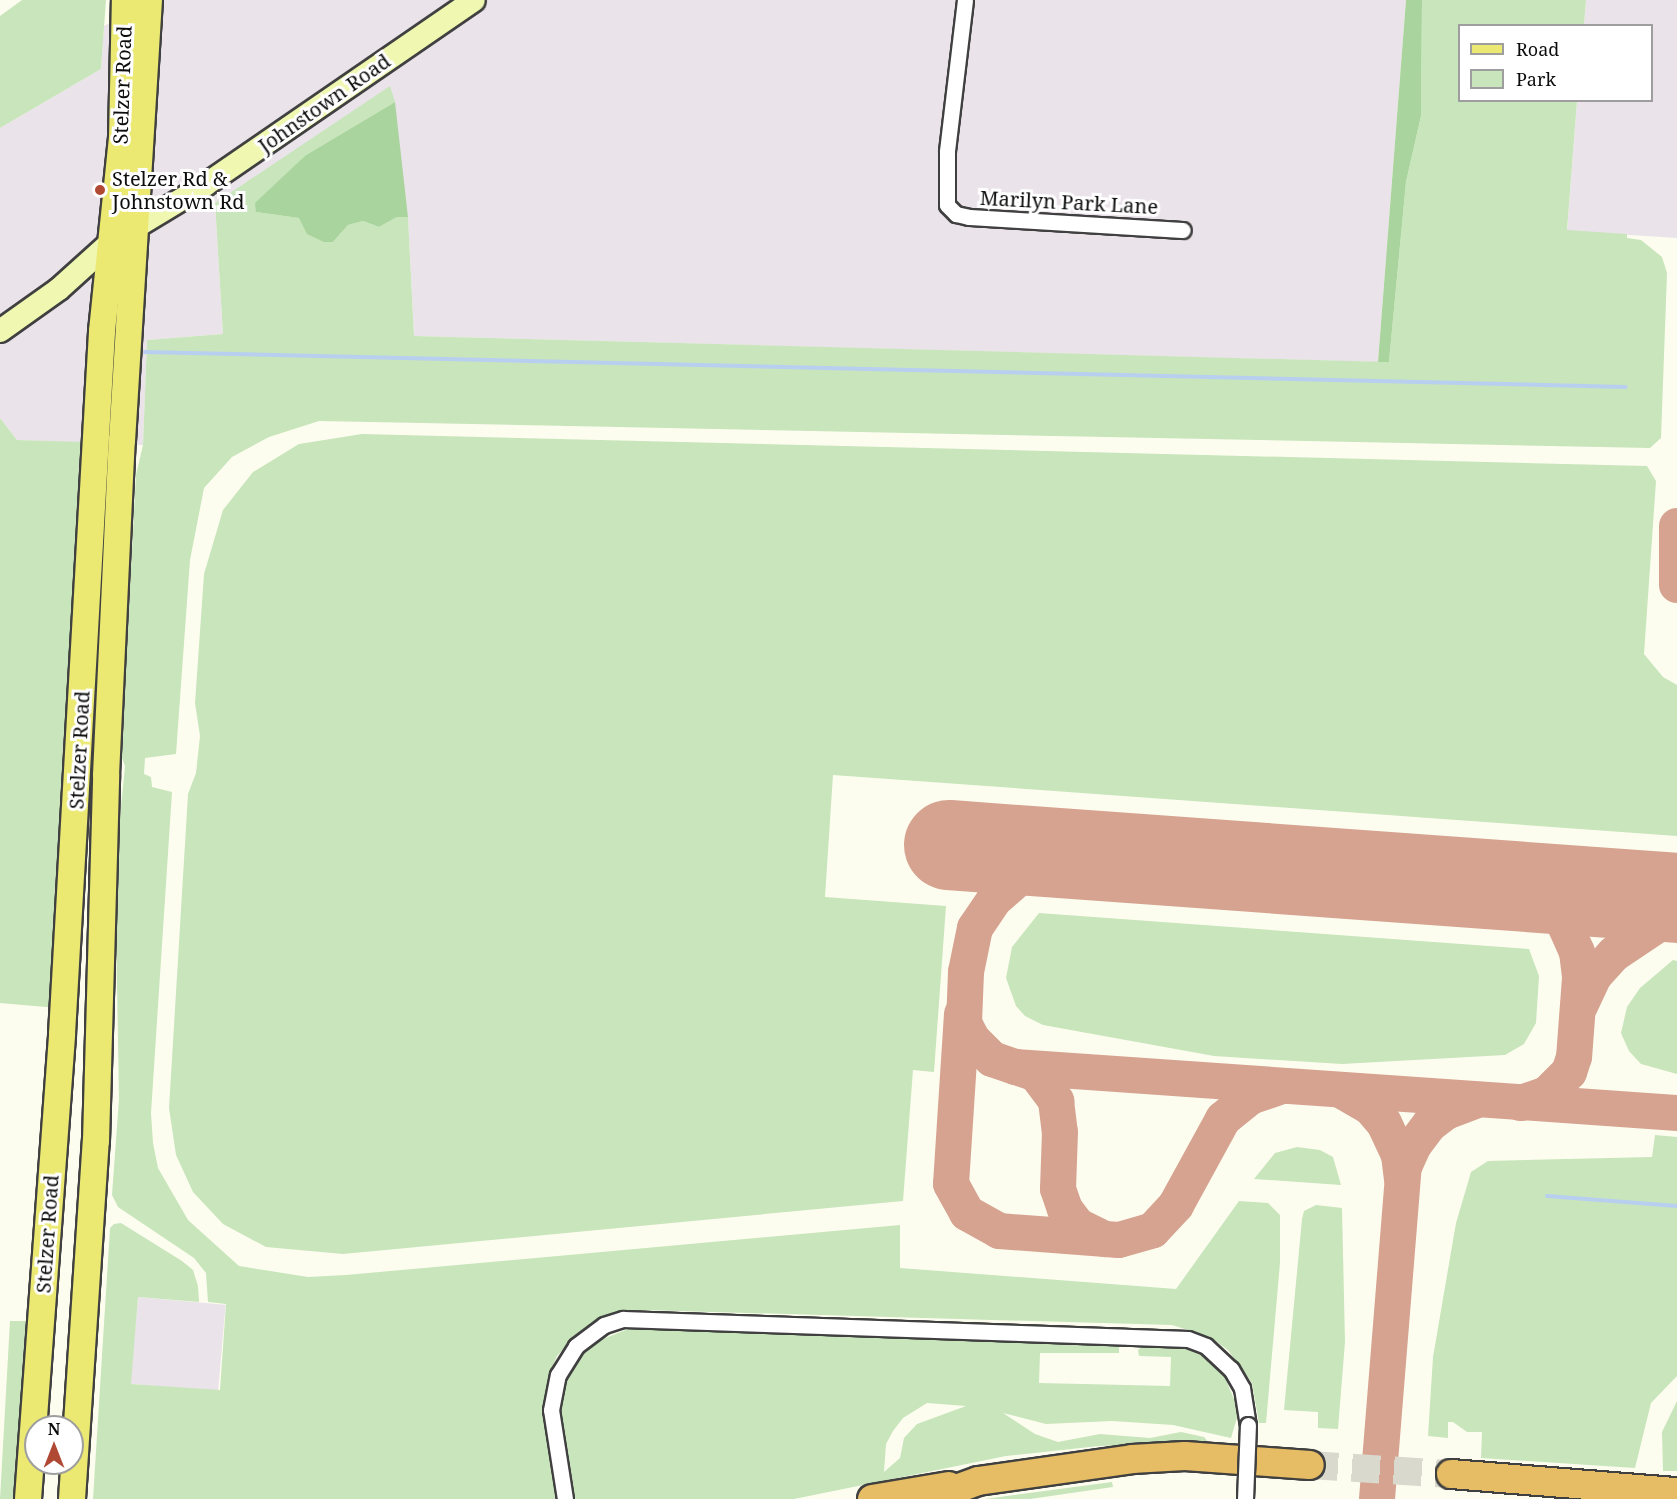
<!DOCTYPE html>
<style>
body{margin:0}
#map{position:relative;width:1677px;height:1499px;overflow:hidden;background:#fdfdef;font-family:"Noto Serif",serif}
div>[style]{position:absolute}
[style*='--x']{left:calc(var(--x)*1px);top:calc(var(--y)*1px);width:calc(var(--w)*1px);rotate:calc(var(--a)*1deg)}
.industrial>*{inset:0;background:#ebe3ea;transform-origin:0 0}
.green>*{inset:0;background:#c8e5bc}
.forest>*{inset:0;background:#a9d49d}
.stream>*{height:4px;margin:-2px;padding:0 2px;transform-origin:2px;border-radius:2px;background:#b9cff0}
.taxiway>*{height:36px;margin:-18px;padding:0 18px;transform-origin:18px;border-radius:18px;background:#d6a391}
.runway>*{height:90px;margin:-45px;padding:0 45px;transform-origin:45px;border-radius:45px;background:#d6a391}
.motorway-tunnel>*{height:28px;margin-top:-14px;transform-origin:0;background:repeating-linear-gradient(90deg,#d9d9cd 0 28px,transparent 0 42px)}
.roads{filter:drop-shadow(2px 0 #404040) drop-shadow(-2px 0 #404040) drop-shadow(0 2px #404040) drop-shadow(0 -2px #404040)}
.minor>*{height:15px;margin:-7.5px;padding:0 7.5px;transform-origin:7.5px;border-radius:7.5px;background:#fff}
.secondary>*{height:22px;margin:-11px;padding:0 11px;transform-origin:11px;border-radius:11px;background:#eff7b1}
.primary>*{height:26px;margin:-13px;padding:0 13px;transform-origin:13px;border-radius:13px;background:#ebe972}
.motorway>*{height:28px;margin:-14px;padding:0 14px;transform-origin:14px;border-radius:14px;background:#e6bd65}
.bridges{filter:drop-shadow(2px 0 #404040) drop-shadow(-2px 0 #404040) drop-shadow(0 2px #404040) drop-shadow(0 -2px #404040)}
.minor-bridge>*{height:15px;margin:-7.5px;padding:0 7.5px;transform-origin:7.5px;border-radius:7.5px;background:#fff}
.dots>*{width:16px;height:16px;translate:-50% -50%;box-sizing:border-box;border:3px solid #fff;border-radius:50%}
span{translate:-50% -50%;white-space:nowrap;text-align:center;line-height:1.15;-webkit-text-stroke:6px #fff;paint-order:stroke}
.street-label{font-size:20px;color:#0d0d0d}
.poi-label{font-size:20px;color:#0d0d0d}
.left{translate:0 -50%;text-align:left}
.legend{position:absolute;left:1458px;top:24px;width:195px;height:78px;box-sizing:border-box;background:#fff;border:2px solid #9e9e9e;margin:0;padding:8px 10px;list-style:none;font-size:18px;color:#0d0d0d}
.legend li{display:flex;align-items:center;gap:12px;height:30px}
.legend b{width:30px;border:2px solid #9e9e9e}
.north{position:absolute;left:24px;top:1415px;width:60px;height:60px;box-sizing:border-box;background:#fff;border:2px solid #9e9e9e;border-radius:50%;rotate:0deg;font-size:16px;font-weight:700;line-height:24px;text-align:center;color:#0d0d0d}
.north::after{content:'';display:block;margin:auto;width:21px;height:27px;background:#b04933;clip-path:polygon(50% 0,100% 100%,50% 72%,0 100%)}
</style>
<div id="map">
<div class="industrial">
<div style="clip-path:polygon(154px 0,1406px 0,1378px 362px,414px 336px,408px 217px,390px 87px,215px 203px,223px 334px,147px 340px,143px 445px,17px 440px,0 418px,0 128px,101px 69px,104px 26px)"></div>
<div style="clip-path:polygon(1586px 0,1677px 0,1677px 238px,1567px 231px,1577px 101px,1652px 100px,1652px 26px,1584px 25px)"></div>
<div style="left:138px;top:1297px;width:88px;height:87px;rotate:5deg"></div>
</div>
<div class="green">
<div style="clip-path:polygon(22px 0,106px 0,101px 69px,0 128px,0 16px)"></div>
<div style="clip-path:polygon(1422px 0,1586px 0,1584px 25px,1460px 26px,1460px 100px,1577px 101px,1567px 230px,1627px 234px,1627px 238px,1641px 240px,1662px 257px,1667px 273px,1661px 438px,1650px 448px,319px 421px,269px 437px,232px 457px,204px 488px,190px 560px,176px 754px,145px 758px,144px 774px,151px 777px,152px 787px,172px 792px,151px 1113px,153px 1143px,158px 1168px,188px 1220px,239px 1266px,308px 1277px,346px 1275px,900px 1225px,900px 1268px,1176px 1289px,1239px 1201px,1268px 1203px,1280px 1215px,1280px 1263px,1266px 1423px,1259px 1423px,1252px 1383px,1228px 1350px,1210px 1337px,1172px 1325px,643px 1310px,600px 1319px,577px 1334px,557px 1356px,549px 1374px,544px 1410px,556px 1499px,93px 1499px,110px 1228px,114px 1224px,121px 1223px,182px 1261px,193px 1270px,198px 1286px,199px 1302px,138px 1297px,131px 1384px,220px 1390px,226px 1304px,208px 1302px,206px 1273px,194px 1258px,118px 1207px,112px 1195px,119px 1099px,115px 869px,125px 766px,121px 755px,136px 475px,143px 445px,147px 340px,223px 334px,215px 203px,390px 86px,395px 102px,306px 155px,256px 212px,300px 218px,308px 234px,333px 242px,348px 225px,363px 221px,379px 227px,397px 217px,408px 217px,414px 336px,1389px 362px,1406px 182px,1421px 116px)"></div>
<div style="clip-path:polygon(0 418px,17px 440px,86px 442px,57px 1008px,0 1003px)"></div>
<div style="clip-path:polygon(362px 434px,1647px 466px,1656px 481px,1644px 654px,1663px 677px,1677px 685px,1677px 836px,833px 775px,825px 897px,946px 906px,934px 1072px,913px 1070px,903px 1201px,343px 1254px,266px 1247px,223px 1224px,193px 1192px,176px 1155px,169px 1108px,188px 794px,196px 773px,200px 736px,195px 703px,204px 574px,223px 510px,253px 472px,299px 444px)"></div>
<div style="clip-path:polygon(1039px 913px,1529px 949px,1539px 976px,1536px 1023px,1524px 1044px,1505px 1055px,1342px 1064px,1214px 1056px,1043px 1025px,1025px 1016px,1016px 1006px,1006px 978px,1012px 947px)"></div>
<div style="clip-path:polygon(1673px 960px,1677px 961px,1677px 1074px,1641px 1064px,1629px 1051px,1621px 1033px,1627px 1007px,1640px 988px)"></div>
<div style="clip-path:polygon(1655px 1135px,1677px 1137px,1677px 1376px,1651px 1403px,1635px 1468px,1481px 1458px,1482px 1432px,1467px 1432px,1453px 1422px,1448px 1422px,1448px 1438px,1428px 1436px,1433px 1357px,1456px 1223px,1471px 1172px,1488px 1161px,1652px 1157px)"></div>
<div style="clip-path:polygon(1297px 1147px,1320px 1150px,1333px 1157px,1341px 1185px,1254px 1179px,1275px 1153px)"></div>
<div style="clip-path:polygon(1316px 1205px,1342px 1208px,1345px 1342px,1338px 1429px,1318px 1428px,1318px 1412px,1284px 1410px,1302px 1219px,1304px 1211px)"></div>
<div style="clip-path:polygon(10px 1321px,27px 1321px,13px 1499px,0 1499px)"></div>
<div style="clip-path:polygon(evenodd,644px 1327px,1112px 1342px,1119px 1346px,1119px 1353px,1040px 1353px,1039px 1383px,1170px 1386px,1171px 1357px,1139px 1356px,1138px 1350px,1146px 1343px,1181px 1346px,1209px 1359px,1223px 1373px,1239px 1411px,1231px 1438px,1173px 1425px,1112px 1421px,1046px 1424px,1003px 1413px,1035px 1434px,1058px 1442px,1100px 1434px,1150px 1438px,1181px 1432px,1204px 1437px,1209px 1443px,1099px 1446px,1006px 1456px,794px 1499px,572px 1499px,561px 1416px,564px 1387px,570px 1368px,593px 1343px,628px 1329px,644px 1327px,927px 1403px,966px 1406px,917px 1424px,904px 1438px,900px 1458px,884px 1472px,886px 1444px,893px 1431px,903px 1418px,927px 1403px)"></div>
<div style="clip-path:polygon(1677px 1401px,1677px 1471px,1663px 1471px,1662px 1432px)"></div>
<div style="clip-path:polygon(1112px 1482px,1113px 1487px,1030px 1499px,985px 1499px)"></div>
</div>
<div class="forest">
<div style="clip-path:polygon(1406px 0,1422px 0,1421px 116px,1406px 182px,1389px 362px,1378px 362px)"></div>
<div style="clip-path:polygon(395px 102px,408px 217px,397px 217px,379px 227px,363px 221px,348px 225px,333px 242px,324px 242px,307px 234px,299px 218px,256px 212px,255px 203px,306px 155px)"></div>
</div>
<div class="stream">
<div style="--x:145;--y:352;--w:1481;--a:1.35"></div>
<div style="--x:1547;--y:1196;--w:130;--a:4.4"></div>
</div>
<div class="taxiway">
<div style="--x:1677;--y:526;--w:59;--a:90"></div>
<div style="--x:1087;--y:855;--w:46;--a:166.3"></div>
<div style="--x:1042;--y:866;--w:26;--a:152"></div>
<div style="--x:1019;--y:878;--w:33;--a:139"></div>
<div style="--x:994;--y:900;--w:34;--a:124"></div>
<div style="--x:975;--y:928;--w:45;--a:101.6"></div>
<div style="--x:966;--y:972;--w:51;--a:92.2"></div>
<div style="--x:964;--y:1023;--w:18;--a:63"></div>
<div style="--x:972;--y:1039;--w:28;--a:45"></div>
<div style="--x:992;--y:1059;--w:24;--a:19"></div>
<div style="--x:1015;--y:1067;--w:664;--a:3.97"></div>
<div style="--x:1507;--y:886;--w:35;--a:22"></div>
<div style="--x:1539;--y:899;--w:35;--a:44"></div>
<div style="--x:1564;--y:923;--w:32;--a:66"></div>
<div style="--x:1577;--y:952;--w:26;--a:83"></div>
<div style="--x:1580;--y:978;--w:79;--a:94.3"></div>
<div style="--x:1574;--y:1057;--w:16;--a:108"></div>
<div style="--x:1569;--y:1072;--w:31;--a:135"></div>
<div style="--x:1547;--y:1094;--w:28;--a:161"></div>
<div style="--x:1580;--y:1006;--w:33;--a:-65"></div>
<div style="--x:1594;--y:976;--w:30;--a:-48"></div>
<div style="--x:1614;--y:954;--w:76;--a:-33.7"></div>
<div style="--x:962;--y:1014;--w:170;--a:93.7"></div>
<div style="--x:951;--y:1184;--w:33;--a:61"></div>
<div style="--x:967;--y:1213;--w:37;--a:29"></div>
<div style="--x:999;--y:1231;--w:120;--a:4.3"></div>
<div style="--x:1119;--y:1240;--w:35;--a:-16"></div>
<div style="--x:1153;--y:1230;--w:34;--a:-47"></div>
<div style="--x:1176;--y:1205;--w:98;--a:-61.3"></div>
<div style="--x:1223;--y:1119;--w:35;--a:-39"></div>
<div style="--x:1250;--y:1097;--w:31;--a:-19"></div>
<div style="--x:1016;--y:1067;--w:21;--a:19"></div>
<div style="--x:1036;--y:1074;--w:34;--a:53"></div>
<div style="--x:1056;--y:1101;--w:31;--a:83"></div>
<div style="--x:1060;--y:1132;--w:57;--a:92"></div>
<div style="--x:1058;--y:1189;--w:21;--a:71"></div>
<div style="--x:1065;--y:1209;--w:21;--a:53"></div>
<div style="--x:1078;--y:1226;--w:30;--a:26"></div>
<div style="--x:1342;--y:1091;--w:32;--a:30"></div>
<div style="--x:1370;--y:1107;--w:21;--a:49"></div>
<div style="--x:1384;--y:1123;--w:35;--a:65"></div>
<div style="--x:1399;--y:1155;--w:24;--a:83"></div>
<div style="--x:1377;--y:1499;--w:333;--a:-85.4"></div>
<div style="--x:1404;--y:1167;--w:24;--a:-66"></div>
<div style="--x:1414;--y:1145;--w:26;--a:-53"></div>
<div style="--x:1430;--y:1124;--w:20;--a:-37"></div>
<div style="--x:1446;--y:1112;--w:31;--a:-21"></div>
</div>
<div class="runway">
<div style="--x:949;--y:845;--w:730;--a:4.16"></div>
</div>
<div class="motorway-tunnel">
<div style="--x:1310;--y:1465;--w:141;--a:3.7"></div>
</div>
<div class="roads">
<div class="minor">
<div style="--x:965;--y:0;--w:153;--a:96.8"></div>
<div style="--x:947;--y:152;--w:53;--a:90"></div>
<div style="--x:947;--y:205;--w:13;--a:45"></div>
<div style="--x:956;--y:214;--w:13;--a:13"></div>
<div style="--x:969;--y:217;--w:214;--a:3.5"></div>
<div style="--x:565;--y:1499;--w:90;--a:-98.9"></div>
<div style="--x:551;--y:1410;--w:36;--a:-79"></div>
<div style="--x:558;--y:1375;--w:34;--a:-58"></div>
<div style="--x:576;--y:1346;--w:35;--a:-37"></div>
<div style="--x:604;--y:1325;--w:20;--a:-18"></div>
<div style="--x:623;--y:1319;--w:565;--a:2.03"></div>
<div style="--x:1188;--y:1339;--w:19;--a:21"></div>
<div style="--x:1206;--y:1346;--w:34;--a:43"></div>
<div style="--x:1231;--y:1369;--w:22;--a:60"></div>
<div style="--x:1242;--y:1388;--w:37;--a:81"></div>
</div>
<div class="secondary">
<div style="--x:0;--y:331;--w:72;--a:-35.4"></div>
<div style="--x:59;--y:289;--w:70;--a:-42.1"></div>
<div style="--x:111;--y:242;--w:110;--a:-31.2"></div>
<div style="--x:205;--y:185;--w:326;--a:-34.5"></div>
</div>
<div class="primary">
<div style="--x:28;--y:1499;--w:466;--a:-85.8"></div>
<div style="--x:62;--y:1034;--w:704;--a:-86.74"></div>
<div style="--x:102;--y:331;--w:193;--a:-84.1"></div>
<div style="--x:122;--y:139;--w:139;--a:-88.8"></div>
<div style="--x:72;--y:1499;--w:359;--a:-86.2"></div>
<div style="--x:96;--y:1141;--w:366;--a:-88.4"></div>
<div style="--x:106;--y:775;--w:334;--a:-87.3"></div>
<div style="--x:122;--y:441;--w:442;--a:-86.5"></div>
</div>
<div class="motorway">
<div style="--x:1451;--y:1474;--w:227;--a:4.6"></div>
<div style="--x:872;--y:1499;--w:78;--a:-9.6"></div>
<div style="--x:929;--y:1499;--w:52;--a:-20.2"></div>
<div style="--x:978;--y:1481;--w:156;--a:-8.1"></div>
<div style="--x:1132;--y:1459;--w:53;--a:-3.2"></div>
<div style="--x:1185;--y:1456;--w:125;--a:4.1"></div>
</div>
</div>
<div class="bridges">
<div class="minor-bridge">
<div style="--x:1245;--y:1499;--w:74;--a:-87.7"></div>
</div>
</div>
<div class="dots">
<div style="left:100px;top:190px;background:#b04933"></div>
</div>
<div class="street-label">
<span style="left:122px;top:85px;rotate:-88deg">Stelzer Road</span>
<span style="left:324px;top:103px;rotate:-35deg">Johnstown Road</span>
<span style="left:1069px;top:202px;rotate:3deg">Marilyn Park Lane</span>
<span style="left:79px;top:750px;rotate:-87deg">Stelzer Road</span>
<span style="left:47px;top:1234px;rotate:-86deg">Stelzer Road</span>
</div>
<div class="poi-label">
<span class="left" style="left:112px;top:190px">Stelzer Rd &amp;<br>Johnstown Rd</span>
</div>
<ul class="legend">
<li><b style="height:8px;background:#ebe972"></b>Road</li>
<li><b style="height:16px;background:#c8e5bc"></b>Park</li>
</ul>
<div class="north">N</div>
</div>
